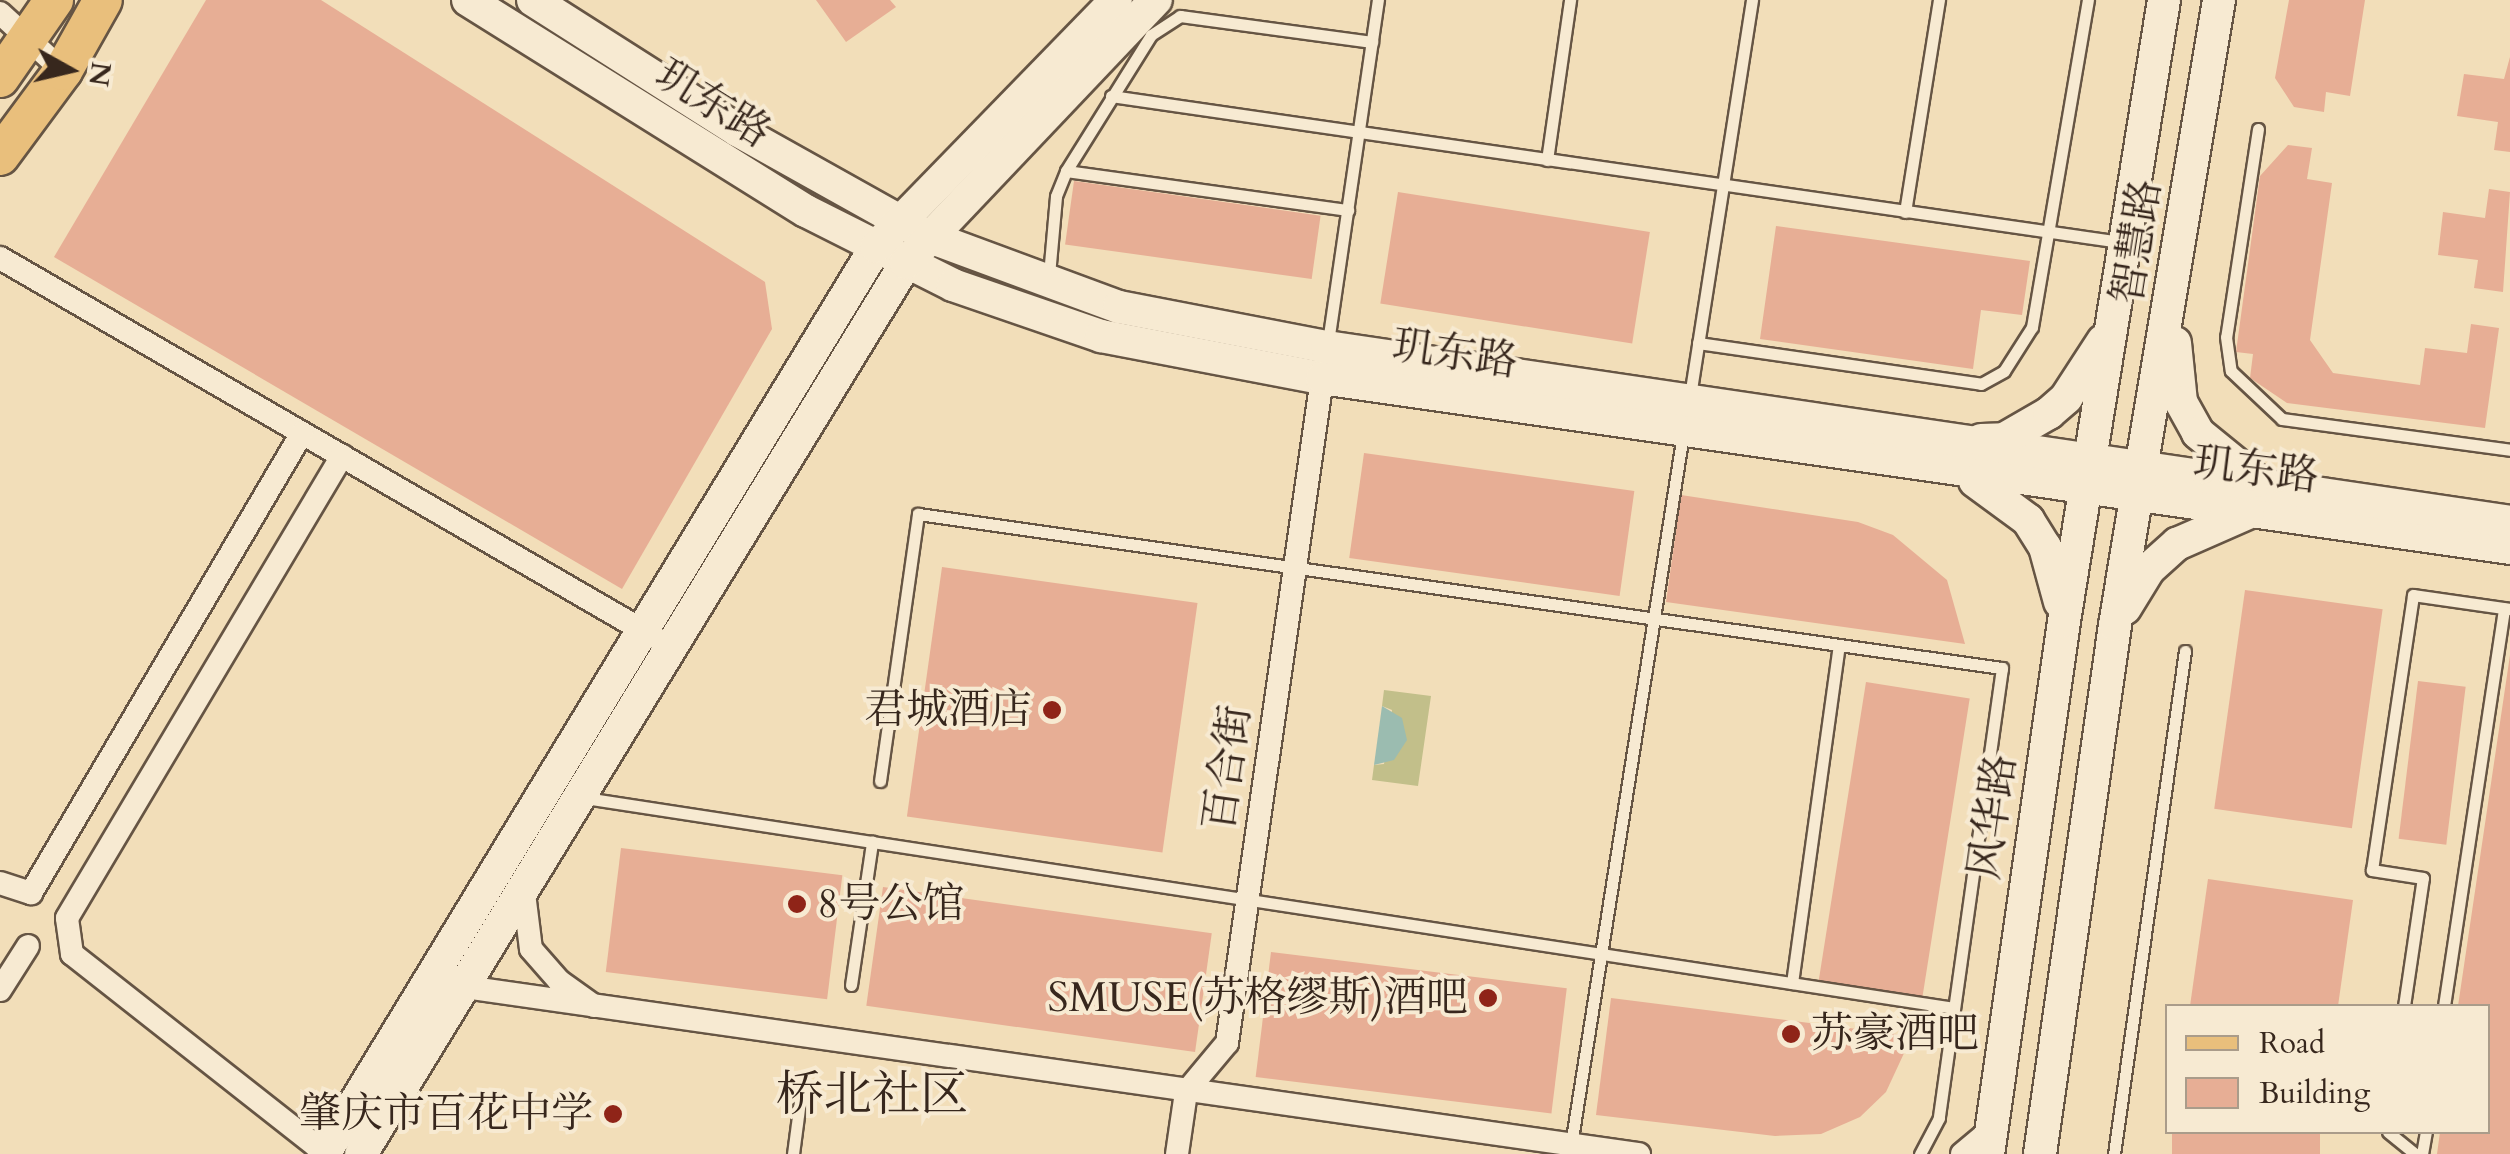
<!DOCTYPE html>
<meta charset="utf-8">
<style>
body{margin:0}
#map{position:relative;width:2510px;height:1154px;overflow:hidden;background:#f2deb9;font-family:Cardo,"Noto Serif SC",serif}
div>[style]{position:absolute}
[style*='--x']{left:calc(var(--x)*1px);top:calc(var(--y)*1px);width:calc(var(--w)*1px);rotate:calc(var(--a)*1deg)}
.green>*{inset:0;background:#c2bf8a}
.water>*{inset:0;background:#9bbcb0}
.building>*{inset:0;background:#e7ae95;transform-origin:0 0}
.roads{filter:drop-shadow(2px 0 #654) drop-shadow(-2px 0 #654) drop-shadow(0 2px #654) drop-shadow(0 -2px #654)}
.lane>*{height:11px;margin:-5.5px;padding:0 5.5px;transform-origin:5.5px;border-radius:5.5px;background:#f7ead2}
.street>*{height:22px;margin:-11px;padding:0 11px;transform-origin:11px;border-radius:11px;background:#f7ead2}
.secondary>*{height:32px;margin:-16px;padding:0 16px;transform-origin:16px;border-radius:16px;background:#f7ead2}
.primary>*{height:38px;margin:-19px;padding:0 19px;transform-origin:19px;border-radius:19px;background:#e9bf7c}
.dots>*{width:28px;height:28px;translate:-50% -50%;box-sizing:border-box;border:5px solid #f7ead2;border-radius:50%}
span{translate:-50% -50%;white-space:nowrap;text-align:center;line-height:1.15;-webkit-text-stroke:8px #f7ead2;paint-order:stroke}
.street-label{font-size:42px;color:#37271d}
.poi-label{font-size:42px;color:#37271d}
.right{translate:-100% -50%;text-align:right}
.left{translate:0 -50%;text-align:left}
.quarter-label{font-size:48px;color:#37271d}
.legend{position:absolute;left:2165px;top:1004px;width:325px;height:130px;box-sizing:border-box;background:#f7ead2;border:2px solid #aa9c8a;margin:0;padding:12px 18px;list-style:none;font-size:30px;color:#37271d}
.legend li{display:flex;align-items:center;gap:20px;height:50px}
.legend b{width:50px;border:2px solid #aa9c8a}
.north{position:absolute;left:20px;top:20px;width:100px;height:100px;-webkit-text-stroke:8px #f7ead2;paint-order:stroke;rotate:98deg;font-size:28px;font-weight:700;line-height:40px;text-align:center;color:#37271d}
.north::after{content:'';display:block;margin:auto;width:35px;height:45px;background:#37271d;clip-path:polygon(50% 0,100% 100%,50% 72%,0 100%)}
</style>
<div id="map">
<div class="green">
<div style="clip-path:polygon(1384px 690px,1431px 696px,1418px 786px,1372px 780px,1374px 765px,1384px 764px,1392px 710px,1382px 706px)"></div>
</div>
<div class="water">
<div style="clip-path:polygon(1382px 706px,1402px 718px,1407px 740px,1394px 760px,1374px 765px)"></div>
</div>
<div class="building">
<div style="clip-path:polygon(206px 0,321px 0,765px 282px,772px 329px,622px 589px,54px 257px)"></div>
<div style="clip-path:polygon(816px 0,890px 0,896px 7px,846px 42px)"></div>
<div style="clip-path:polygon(2289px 0,2365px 0,2350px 96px,2326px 92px,2324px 112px,2294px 107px,2275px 78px)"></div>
<div style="clip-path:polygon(2510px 57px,2510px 152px,2494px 150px,2498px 122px,2457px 116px,2464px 74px,2504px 79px)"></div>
<div style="clip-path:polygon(2288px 145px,2312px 148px,2307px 179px,2332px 183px,2310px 340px,2333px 373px,2420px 385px,2425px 348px,2467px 353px,2471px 324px,2499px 328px,2485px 428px,2287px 403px,2250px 378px,2253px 354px,2236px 352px,2260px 176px)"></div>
<div style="left:1074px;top:181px;width:249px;height:64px;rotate:8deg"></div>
<div style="clip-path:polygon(2489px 189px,2510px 192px,2503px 292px,2474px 288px,2478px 260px,2438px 255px,2443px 212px,2485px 218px)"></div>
<div style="left:1398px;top:192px;width:255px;height:113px;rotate:9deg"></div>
<div style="clip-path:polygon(1776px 226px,2030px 261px,2022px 315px,1981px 310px,1973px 369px,1760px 339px)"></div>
<div style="left:1364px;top:453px;width:273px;height:106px;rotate:8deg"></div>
<div style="clip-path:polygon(1681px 495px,1858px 522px,1893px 535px,1947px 580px,1965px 644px,1666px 602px)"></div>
<div style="left:942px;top:567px;width:258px;height:252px;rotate:8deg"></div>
<div style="left:2245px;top:590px;width:139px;height:221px;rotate:8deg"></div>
<div style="clip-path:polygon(2510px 655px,2510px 1154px,2437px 1154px,2440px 1132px,2488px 1132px,2488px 1006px,2458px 1006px)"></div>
<div style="left:2418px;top:681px;width:48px;height:159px;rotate:7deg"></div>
<div style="left:1866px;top:682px;width:105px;height:307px;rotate:9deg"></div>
<div style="left:621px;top:848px;width:223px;height:125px;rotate:7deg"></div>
<div style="clip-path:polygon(2208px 879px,2353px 900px,2338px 1006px,2190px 1006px)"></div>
<div style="left:883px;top:887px;width:332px;height:120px;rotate:8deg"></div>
<div style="left:1271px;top:952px;width:298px;height:126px;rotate:7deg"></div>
<div style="clip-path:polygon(1611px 998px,1912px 1036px,1886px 1092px,1860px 1117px,1821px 1134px,1775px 1136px,1596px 1115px)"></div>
<div style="left:2172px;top:1132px;width:148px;height:22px"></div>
</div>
<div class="roads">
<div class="lane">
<div style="--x:1111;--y:96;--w:1020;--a:8.23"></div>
<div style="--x:2258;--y:129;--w:210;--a:98.7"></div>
<div style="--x:2226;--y:337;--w:34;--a:82"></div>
<div style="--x:2231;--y:371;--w:70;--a:43.3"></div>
<div style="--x:2282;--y:419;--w:230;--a:7.7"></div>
<div style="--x:1547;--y:160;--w:162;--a:-81.8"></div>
<div style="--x:1066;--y:171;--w:285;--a:7.9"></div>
<div style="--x:1905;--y:212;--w:215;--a:-80.9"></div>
<div style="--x:1049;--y:275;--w:79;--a:-84.9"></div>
<div style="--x:1056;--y:196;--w:27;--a:-68"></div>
<div style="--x:1066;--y:171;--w:160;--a:-58"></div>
<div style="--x:1151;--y:35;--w:35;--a:-33"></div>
<div style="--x:1180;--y:16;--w:194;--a:7.7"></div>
<div style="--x:1328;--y:342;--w:346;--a:-81.7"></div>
<div style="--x:1698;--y:343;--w:286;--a:8.2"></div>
<div style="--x:1981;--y:384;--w:26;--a:-29"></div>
<div style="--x:2004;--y:371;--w:52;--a:-57.5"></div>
<div style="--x:2032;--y:327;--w:332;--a:-80.3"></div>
<div style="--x:1690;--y:396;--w:401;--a:-81.1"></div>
<div style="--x:880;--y:781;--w:270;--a:-81.9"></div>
<div style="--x:918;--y:514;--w:1095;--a:8.09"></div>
<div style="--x:2002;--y:668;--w:454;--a:98"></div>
<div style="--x:1939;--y:1118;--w:41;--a:117.8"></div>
<div style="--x:585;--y:798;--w:1385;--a:8.72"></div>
<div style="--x:1792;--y:983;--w:341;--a:-82.1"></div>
<div style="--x:851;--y:985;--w:145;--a:-81.6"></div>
<div style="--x:2404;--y:1006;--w:129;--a:-81.6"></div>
<div style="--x:2423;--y:878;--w:52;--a:-171.1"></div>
<div style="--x:2372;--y:870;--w:278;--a:-81.5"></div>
<div style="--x:2413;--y:595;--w:98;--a:8.2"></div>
<div style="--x:2444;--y:1006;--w:402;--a:-81.4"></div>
<div style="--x:2388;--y:1132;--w:35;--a:39"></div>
<div style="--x:1571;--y:1145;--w:720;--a:-81.05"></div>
<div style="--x:793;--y:1154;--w:69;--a:-82.5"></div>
<div style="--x:2114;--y:1154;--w:508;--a:-81.97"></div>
<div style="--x:2422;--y:1154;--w:22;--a:-80"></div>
</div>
<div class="street">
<div style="--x:0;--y:13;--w:86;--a:42.6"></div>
<div style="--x:0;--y:258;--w:756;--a:30.09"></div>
<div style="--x:0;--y:883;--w:33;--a:18"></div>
<div style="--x:31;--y:893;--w:534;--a:-59.5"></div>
<div style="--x:524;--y:893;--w:56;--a:82.9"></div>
<div style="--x:531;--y:949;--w:43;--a:48.8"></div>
<div style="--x:559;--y:981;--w:43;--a:35.5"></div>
<div style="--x:451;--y:985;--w:1200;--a:8.1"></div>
<div style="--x:0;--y:990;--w:52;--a:-57.5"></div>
<div style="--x:325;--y:1153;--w:322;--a:-141.8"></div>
<div style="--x:72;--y:954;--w:36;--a:-98"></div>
<div style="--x:67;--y:918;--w:538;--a:-59.24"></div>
<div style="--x:1177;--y:1154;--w:63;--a:-81.7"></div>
<div style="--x:1186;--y:1092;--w:64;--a:-50.1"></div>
<div style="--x:1227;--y:1043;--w:685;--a:-81.86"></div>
<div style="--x:1962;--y:1154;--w:39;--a:-40"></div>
</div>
<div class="secondary">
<div style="--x:468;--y:0;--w:398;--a:32"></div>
<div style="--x:806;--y:211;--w:165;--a:26.7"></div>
<div style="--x:953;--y:285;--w:157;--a:19"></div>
<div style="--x:1101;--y:336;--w:225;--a:10.8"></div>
<div style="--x:1322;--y:378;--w:1200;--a:8.14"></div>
<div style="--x:533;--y:0;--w:242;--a:32.5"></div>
<div style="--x:737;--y:130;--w:218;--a:29.2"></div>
<div style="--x:927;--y:236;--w:205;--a:20.3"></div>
<div style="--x:1119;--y:307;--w:212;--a:10.9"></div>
<div style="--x:1327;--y:347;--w:1196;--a:8.41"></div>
<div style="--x:2175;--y:343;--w:59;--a:84.2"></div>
<div style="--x:2181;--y:402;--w:35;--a:61"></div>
<div style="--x:2198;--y:433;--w:76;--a:39.1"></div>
<div style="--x:1981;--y:440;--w:23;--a:-2"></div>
<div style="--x:2004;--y:439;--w:52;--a:-30"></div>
<div style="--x:2049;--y:413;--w:23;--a:-41"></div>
<div style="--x:2066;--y:398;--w:68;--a:-57"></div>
<div style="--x:1975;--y:481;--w:66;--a:36.3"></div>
<div style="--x:2028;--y:520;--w:32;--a:58"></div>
<div style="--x:2045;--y:547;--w:57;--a:74.7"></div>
<div style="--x:2125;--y:608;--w:46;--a:-58.4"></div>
<div style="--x:2149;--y:569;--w:38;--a:-42"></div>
<div style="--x:2177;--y:544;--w:77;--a:-23.6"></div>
<div style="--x:324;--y:1154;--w:1062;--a:-58.68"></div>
<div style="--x:876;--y:247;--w:344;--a:-45.8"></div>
<div style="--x:361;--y:1154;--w:1044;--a:-58.55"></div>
<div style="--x:906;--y:263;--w:363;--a:-46.5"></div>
<div style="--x:1988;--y:1154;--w:538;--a:-81.88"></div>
<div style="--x:2064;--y:621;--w:629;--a:-80.85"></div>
<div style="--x:2040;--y:1154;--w:534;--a:-81.93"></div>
<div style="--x:2115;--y:625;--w:634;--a:-80.55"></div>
</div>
<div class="primary">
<div style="--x:0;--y:78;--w:95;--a:-55.3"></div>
<div style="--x:0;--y:156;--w:106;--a:-53.5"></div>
<div style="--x:63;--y:71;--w:81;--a:-60.6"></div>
</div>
</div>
<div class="dots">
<div style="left:1052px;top:710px;background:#8f2418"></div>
<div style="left:797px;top:904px;background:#8f2418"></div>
<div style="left:1488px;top:998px;background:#8f2418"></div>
<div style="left:1791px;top:1034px;background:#8f2418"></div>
<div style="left:613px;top:1114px;background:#8f2418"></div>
</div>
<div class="street-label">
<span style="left:713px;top:104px;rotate:32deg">玑东路</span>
<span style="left:2137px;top:242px;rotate:-81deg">智慧路</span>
<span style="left:1455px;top:354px;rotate:8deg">玑东路</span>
<span style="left:2256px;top:470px;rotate:7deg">玑东路</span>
<span style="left:1228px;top:768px;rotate:-82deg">百合街</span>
<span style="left:1993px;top:817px;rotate:-82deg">风华路</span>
</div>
<div class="poi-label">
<span class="right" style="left:1032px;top:710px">君城酒店</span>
<span class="left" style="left:817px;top:904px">8号公馆</span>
<span class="right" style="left:1468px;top:998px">SMUSE(苏格缪斯)酒吧</span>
<span class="left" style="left:1811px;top:1034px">苏豪酒吧</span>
<span class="right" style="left:593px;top:1114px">肇庆市百花中学</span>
</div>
<div class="quarter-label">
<span style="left:872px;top:1095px">桥北社区</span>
</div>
<ul class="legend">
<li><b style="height:12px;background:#e9bf7c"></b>Road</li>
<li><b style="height:28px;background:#e7ae95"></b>Building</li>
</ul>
<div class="north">N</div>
</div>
